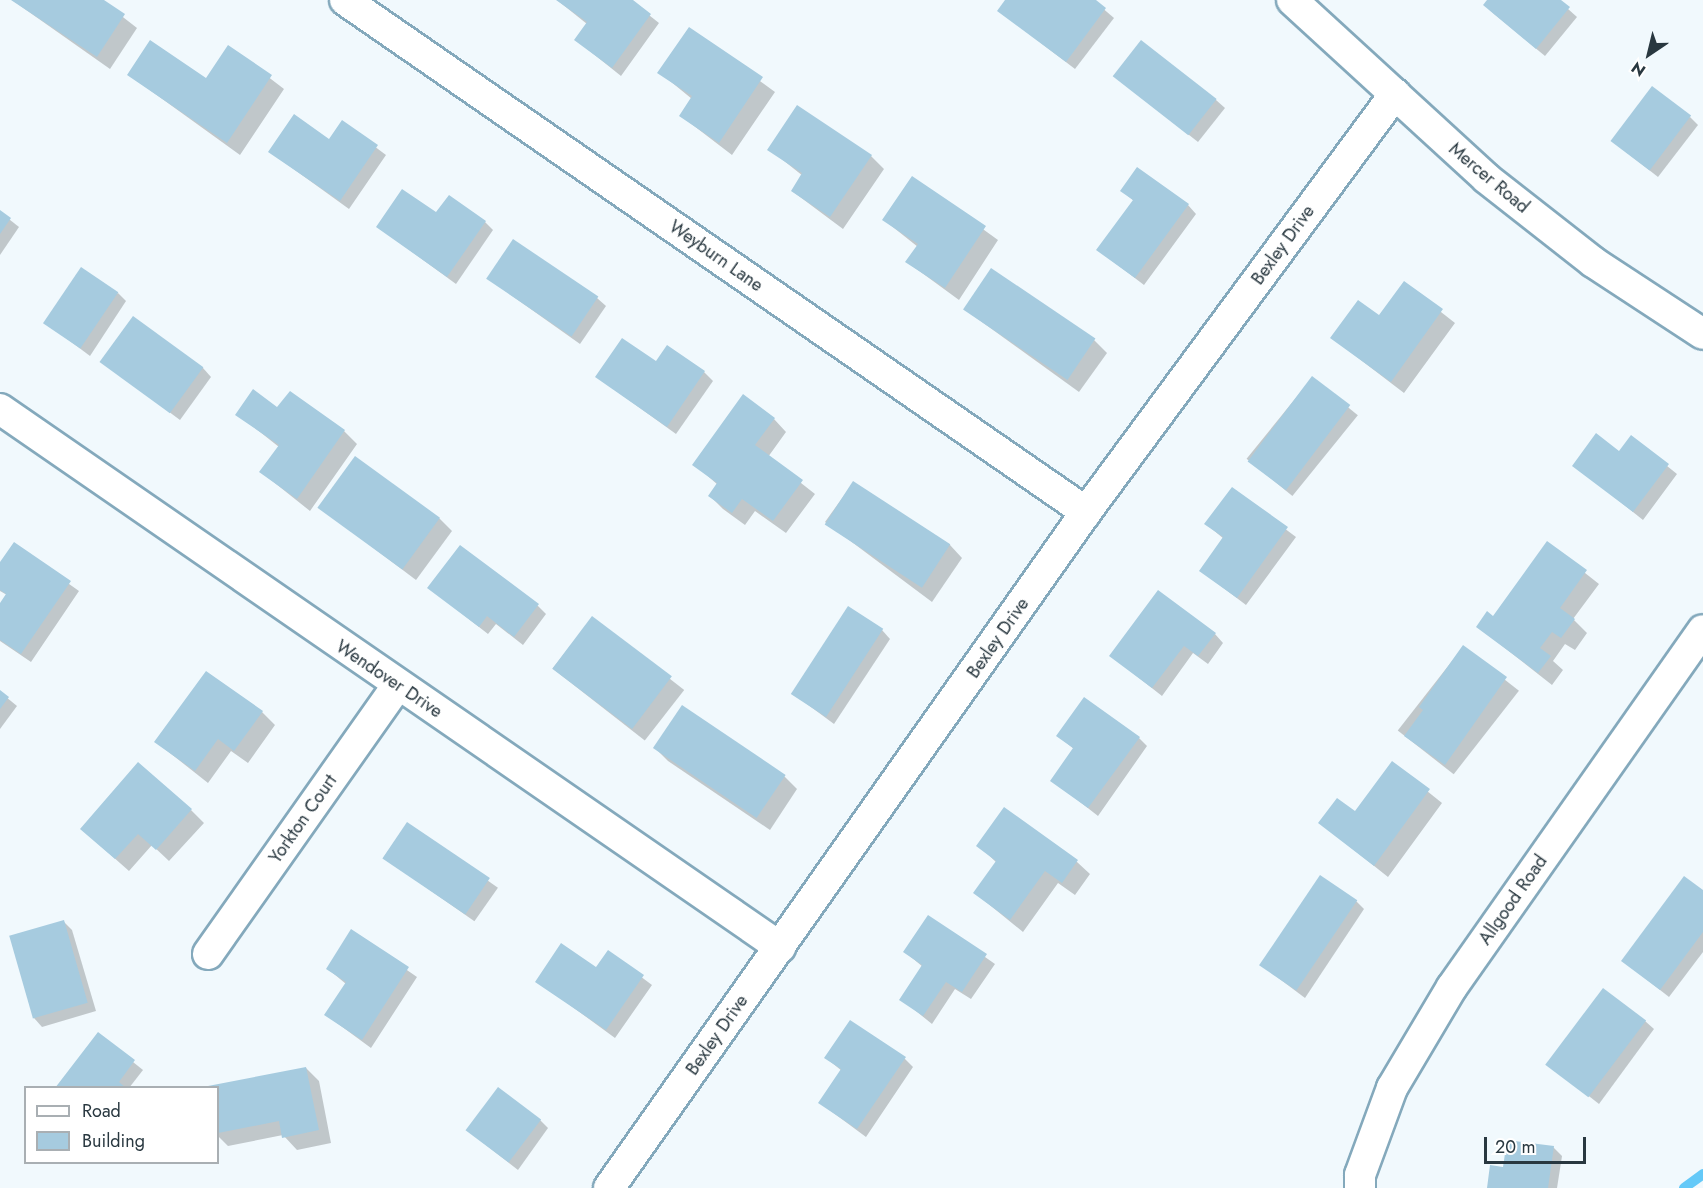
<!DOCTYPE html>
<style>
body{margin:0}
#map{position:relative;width:1703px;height:1188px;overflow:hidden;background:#f1f9fd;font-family:Jost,sans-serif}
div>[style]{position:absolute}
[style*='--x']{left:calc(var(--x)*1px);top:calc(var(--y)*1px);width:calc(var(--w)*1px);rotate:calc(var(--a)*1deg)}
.shadow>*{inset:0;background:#0003;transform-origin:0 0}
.stream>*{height:10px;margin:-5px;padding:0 5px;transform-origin:5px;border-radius:5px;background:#64c9f8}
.building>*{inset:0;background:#a6cbdf;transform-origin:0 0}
.roads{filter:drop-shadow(2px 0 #84a9bc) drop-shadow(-2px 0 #84a9bc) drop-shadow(0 2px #84a9bc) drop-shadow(0 -2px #84a9bc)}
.street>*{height:30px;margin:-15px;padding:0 15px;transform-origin:15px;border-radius:15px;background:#fff}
span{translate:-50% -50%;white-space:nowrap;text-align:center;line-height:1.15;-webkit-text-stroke:4.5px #fff;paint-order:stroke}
.street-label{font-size:18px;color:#293840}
.legend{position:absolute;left:24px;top:1086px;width:195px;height:78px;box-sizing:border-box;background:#fff;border:2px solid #a9afb3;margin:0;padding:8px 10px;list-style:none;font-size:18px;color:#293840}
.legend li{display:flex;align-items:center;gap:12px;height:30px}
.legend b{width:30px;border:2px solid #a9afb3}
.north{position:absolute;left:1619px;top:24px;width:60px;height:60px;-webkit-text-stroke:4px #fff;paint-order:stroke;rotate:215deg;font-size:16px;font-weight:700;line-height:24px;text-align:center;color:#293840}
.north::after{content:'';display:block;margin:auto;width:21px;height:27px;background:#293840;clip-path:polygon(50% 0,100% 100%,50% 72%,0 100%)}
.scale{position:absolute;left:1484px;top:1137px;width:102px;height:27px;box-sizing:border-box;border:3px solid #293840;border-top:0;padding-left:8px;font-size:18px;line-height:21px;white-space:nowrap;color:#293840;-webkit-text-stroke:4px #fff;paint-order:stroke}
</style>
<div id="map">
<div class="shadow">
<div style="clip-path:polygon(12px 0,101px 0,137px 28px,110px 69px)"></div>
<div style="clip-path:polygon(557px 0,630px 0,659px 23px,621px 76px,576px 40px,587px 24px)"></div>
<div style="clip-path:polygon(1007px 0,1093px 0,1114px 18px,1075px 69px,999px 11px)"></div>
<div style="clip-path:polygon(1489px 0,1558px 0,1577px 17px,1545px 56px,1493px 13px,1485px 5px)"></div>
<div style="clip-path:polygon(689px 29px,775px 92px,732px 155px,681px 116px,692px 99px,659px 72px)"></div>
<div style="clip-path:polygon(229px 47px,284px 89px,240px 155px,129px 75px,207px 80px)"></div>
<div style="clip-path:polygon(1124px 84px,1216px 100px,1225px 108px,1198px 142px)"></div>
<div style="clip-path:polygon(1690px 117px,1698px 125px,1658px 177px,1612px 141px)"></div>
<div style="clip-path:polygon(342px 122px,386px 155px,349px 209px,270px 152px,330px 141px)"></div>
<div style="clip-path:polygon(769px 149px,871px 156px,884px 169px,843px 229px,792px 191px,803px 176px)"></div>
<div style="clip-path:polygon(912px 178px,998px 240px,959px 300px,907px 262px,918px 247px,884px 220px)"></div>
<div style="clip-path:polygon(1122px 191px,1188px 205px,1196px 214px,1144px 285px,1098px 250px,1134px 201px)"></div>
<div style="clip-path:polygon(0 212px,19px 227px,0 255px)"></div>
<div style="clip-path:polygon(485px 222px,493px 230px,456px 284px,378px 227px)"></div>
<div style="clip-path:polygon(487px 278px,597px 298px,606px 306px,580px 344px)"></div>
<div style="clip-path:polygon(1404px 283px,1455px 323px,1404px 393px,1332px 338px,1380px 317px)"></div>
<div style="clip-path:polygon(118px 293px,126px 301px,90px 356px,46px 323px)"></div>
<div style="clip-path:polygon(964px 309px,1094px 340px,1107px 353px,1079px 392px)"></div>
<div style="clip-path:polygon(102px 362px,203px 368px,211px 377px,180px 420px)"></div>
<div style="clip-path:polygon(656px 363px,704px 372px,713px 381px,676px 434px,597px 377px)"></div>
<div style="left:1312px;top:378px;width:59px;height:104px;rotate:39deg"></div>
<div style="clip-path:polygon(278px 409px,344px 431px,357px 444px,310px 511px,261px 472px,279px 447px,237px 414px)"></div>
<div style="clip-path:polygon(774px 419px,786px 432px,768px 457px,815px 494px,786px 533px,755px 511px,745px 525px,723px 509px,710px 496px,718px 485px,694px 464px)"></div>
<div style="clip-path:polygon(1631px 437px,1677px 474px,1643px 520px,1574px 465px,1620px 453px)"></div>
<div style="clip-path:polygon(853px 483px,950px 545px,962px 558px,932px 602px,825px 522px)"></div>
<div style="clip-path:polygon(1232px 489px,1296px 537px,1246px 605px,1201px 571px,1224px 539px,1206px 524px)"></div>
<div style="clip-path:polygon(319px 507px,439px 518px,452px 531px,416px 580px)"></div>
<div style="clip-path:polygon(1547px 543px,1599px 584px,1573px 619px,1587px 633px,1575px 650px,1565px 644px,1553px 661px,1563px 670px,1552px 685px,1478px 627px,1493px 618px)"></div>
<div style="clip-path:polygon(14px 545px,79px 591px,31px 662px,0 641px,0 605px,7px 595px,0 591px,0 565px)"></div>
<div style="clip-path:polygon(429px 588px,538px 606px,546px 614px,523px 645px,496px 624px,488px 634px)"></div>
<div style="left:592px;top:618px;width:117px;height:64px;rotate:38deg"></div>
<div style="clip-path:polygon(882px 630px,890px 639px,834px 724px,792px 693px)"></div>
<div style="clip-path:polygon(1215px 634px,1223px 643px,1208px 664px,1193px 653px,1162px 696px,1111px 656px)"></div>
<div style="left:1463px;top:647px;width:71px;height:106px;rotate:38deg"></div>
<div style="clip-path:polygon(0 692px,17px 706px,0 729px)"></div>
<div style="clip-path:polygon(682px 707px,784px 776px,797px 789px,770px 830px,668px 761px,655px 748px)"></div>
<div style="clip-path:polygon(262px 712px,275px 725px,248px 763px,231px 751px,208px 783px,156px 742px)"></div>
<div style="clip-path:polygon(1058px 736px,1139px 738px,1147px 746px,1098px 816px,1052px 780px,1074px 749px)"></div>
<div style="clip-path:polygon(1392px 763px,1442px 803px,1388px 877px,1320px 823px,1355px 813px)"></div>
<div style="clip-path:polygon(191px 810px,204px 823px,169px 861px,152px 845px,129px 871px,95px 841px)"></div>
<div style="left:407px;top:824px;width:111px;height:41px;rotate:35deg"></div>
<div style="clip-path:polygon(978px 845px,1077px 862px,1090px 874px,1075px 895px,1058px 883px,1023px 932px,975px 893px,997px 863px)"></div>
<div style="clip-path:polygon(1703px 892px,1703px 952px,1669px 997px,1623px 961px)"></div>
<div style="clip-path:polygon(1356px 901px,1364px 909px,1305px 998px,1261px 965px)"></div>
<div style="clip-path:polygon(928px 917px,995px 964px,971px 999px,955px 989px,932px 1024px,901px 999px,923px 967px,905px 952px)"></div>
<div style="clip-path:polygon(64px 922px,72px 930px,96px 1011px,42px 1027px,34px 1018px)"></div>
<div style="clip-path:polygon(352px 932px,417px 977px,371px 1048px,326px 1015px,346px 984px,328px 969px)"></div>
<div style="clip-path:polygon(608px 952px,652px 985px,615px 1038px,537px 981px,596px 969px)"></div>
<div style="clip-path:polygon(1645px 1021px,1654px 1029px,1599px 1104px,1548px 1064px)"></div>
<div style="clip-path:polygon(98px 1034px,143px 1070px,129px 1088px,57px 1088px)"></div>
<div style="clip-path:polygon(826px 1058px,905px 1059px,913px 1067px,866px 1137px,820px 1103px,842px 1071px)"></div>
<div style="clip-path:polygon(306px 1068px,319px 1081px,331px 1143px,297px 1150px,283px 1135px,228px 1146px,218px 1136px,218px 1088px,210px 1088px)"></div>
<div style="clip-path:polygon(540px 1120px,548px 1128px,518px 1170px,468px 1131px)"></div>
<div style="clip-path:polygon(1553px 1147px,1562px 1156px,1557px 1188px,1489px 1188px,1505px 1168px)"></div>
</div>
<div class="stream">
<div style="--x:1684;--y:1188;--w:24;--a:-36"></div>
</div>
<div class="building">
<div style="clip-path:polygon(11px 0,104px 0,125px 14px,97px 57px)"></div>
<div style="clip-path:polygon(556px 0,633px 0,651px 14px,612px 68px,574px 40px,587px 22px)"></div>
<div style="clip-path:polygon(1005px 0,1096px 0,1106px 8px,1066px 62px,997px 11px)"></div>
<div style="clip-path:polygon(1487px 0,1561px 0,1570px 7px,1536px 49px,1483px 5px)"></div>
<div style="clip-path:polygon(689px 27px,763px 77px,719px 143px,679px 116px,692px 96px,657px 73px)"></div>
<div style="clip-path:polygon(150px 40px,206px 78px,228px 45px,272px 75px,227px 143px,127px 75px)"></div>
<div style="left:1141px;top:40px;width:96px;height:46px;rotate:38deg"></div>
<div style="left:1652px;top:86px;width:49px;height:69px;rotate:37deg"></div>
<div style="clip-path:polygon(797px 105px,872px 155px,830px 217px,791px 191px,802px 173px,767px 150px)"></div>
<div style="clip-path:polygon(294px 114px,329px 139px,342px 120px,378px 145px,340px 201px,268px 152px)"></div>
<div style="clip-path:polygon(1137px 167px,1189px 204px,1135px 278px,1096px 250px,1133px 200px,1120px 191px)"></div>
<div style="clip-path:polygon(912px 176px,986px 226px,945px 288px,905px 262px,918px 244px,882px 220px)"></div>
<div style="clip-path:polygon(402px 189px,436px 212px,449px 195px,486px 221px,447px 277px,376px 227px)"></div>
<div style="clip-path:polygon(0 210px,11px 218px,0 234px)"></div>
<div style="left:513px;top:239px;width:103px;height:48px;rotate:34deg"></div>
<div style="left:81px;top:267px;width:45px;height:68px;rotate:34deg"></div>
<div style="left:991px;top:268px;width:126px;height:50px;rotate:34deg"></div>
<div style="clip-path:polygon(1404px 281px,1443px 309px,1391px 382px,1330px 338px,1358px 300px,1379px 315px)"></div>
<div style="left:133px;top:316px;width:87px;height:57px;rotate:36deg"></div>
<div style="clip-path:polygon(622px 338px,656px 361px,667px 345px,705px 371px,667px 427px,595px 377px)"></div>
<div style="left:1312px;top:376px;width:48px;height:107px;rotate:37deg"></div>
<div style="clip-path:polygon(253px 389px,277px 407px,290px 391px,345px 430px,297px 499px,259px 472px,279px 445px,235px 415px)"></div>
<div style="clip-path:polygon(743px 394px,775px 418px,755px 445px,803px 480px,773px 521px,742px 499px,732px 513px,708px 496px,717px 483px,692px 465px)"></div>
<div style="clip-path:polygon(1596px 433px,1619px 451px,1631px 435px,1669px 464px,1633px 512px,1572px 466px)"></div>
<div style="left:355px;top:456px;width:105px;height:64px;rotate:36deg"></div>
<div style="left:853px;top:481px;width:116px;height:52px;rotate:33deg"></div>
<div style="clip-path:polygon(1232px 487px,1288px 527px,1237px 598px,1199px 571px,1223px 537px,1204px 524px)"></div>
<div style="clip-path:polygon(1547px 541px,1587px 570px,1560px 608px,1575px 619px,1561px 638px,1552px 632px,1540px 648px,1551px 656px,1538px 673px,1476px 627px,1487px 611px,1493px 616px)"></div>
<div style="clip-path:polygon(14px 542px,71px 581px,21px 654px,0 640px,0 603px,6px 594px,0 590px,0 562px)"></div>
<div style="clip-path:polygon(460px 545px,539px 604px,514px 637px,487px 616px,479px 627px,427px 588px)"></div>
<div style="clip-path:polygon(1158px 590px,1216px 633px,1198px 656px,1184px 646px,1152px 688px,1109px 656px)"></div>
<div style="left:848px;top:606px;width:42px;height:105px;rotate:33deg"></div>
<div style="left:592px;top:616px;width:100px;height:66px;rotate:37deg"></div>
<div style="clip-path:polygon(1463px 645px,1507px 677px,1445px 765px,1404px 736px,1423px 710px,1419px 707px)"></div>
<div style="clip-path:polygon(206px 671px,263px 711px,234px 751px,218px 739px,195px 771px,154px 742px)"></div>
<div style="clip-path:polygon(0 690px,9px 697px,0 709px)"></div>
<div style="clip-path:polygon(1084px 697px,1140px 737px,1088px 808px,1050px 781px,1073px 748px,1056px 736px)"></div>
<div style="left:682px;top:705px;width:125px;height:52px;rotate:34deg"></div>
<div style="clip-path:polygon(1392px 761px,1430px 789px,1374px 866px,1318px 823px,1337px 798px,1355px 811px)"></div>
<div style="clip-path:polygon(138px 762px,192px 809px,156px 850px,138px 834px,115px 859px,80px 829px)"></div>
<div style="clip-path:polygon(1004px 807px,1078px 860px,1062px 883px,1045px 871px,1010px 920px,973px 893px,996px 861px,976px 846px)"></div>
<div style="left:407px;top:822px;width:100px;height:44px;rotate:34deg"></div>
<div style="left:1320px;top:875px;width:45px;height:109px;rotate:34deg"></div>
<div style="clip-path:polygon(1684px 876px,1703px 890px,1703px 932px,1660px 990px,1621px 961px)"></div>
<div style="clip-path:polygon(928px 915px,987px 954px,962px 992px,946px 982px,923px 1016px,899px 1000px,922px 965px,903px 952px)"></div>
<div style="left:64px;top:920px;width:86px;height:57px;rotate:74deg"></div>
<div style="clip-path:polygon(351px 929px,409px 967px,362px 1040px,324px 1015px,346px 982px,326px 969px)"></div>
<div style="clip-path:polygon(561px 943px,596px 967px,608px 950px,644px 975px,606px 1030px,535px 982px)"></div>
<div style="left:1603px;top:988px;width:54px;height:96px;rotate:37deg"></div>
<div style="clip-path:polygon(850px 1020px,906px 1057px,857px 1129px,818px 1103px,841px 1069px,824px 1058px)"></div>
<div style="clip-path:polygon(98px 1032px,135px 1060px,119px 1082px,126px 1088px,55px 1088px)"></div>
<div style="clip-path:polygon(306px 1067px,319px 1130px,282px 1138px,279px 1121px,218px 1133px,218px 1088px,208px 1086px)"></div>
<div style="left:498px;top:1087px;width:54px;height:54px;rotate:37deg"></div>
<div style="clip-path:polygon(1507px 1140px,1554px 1146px,1548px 1188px,1487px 1188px,1490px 1165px,1503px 1167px)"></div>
</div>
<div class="roads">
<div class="street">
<div style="--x:345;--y:0;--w:901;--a:34.64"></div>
<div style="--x:1292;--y:0;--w:263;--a:42.5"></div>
<div style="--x:1486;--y:178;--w:136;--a:38.1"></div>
<div style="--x:1593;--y:262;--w:131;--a:33.2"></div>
<div style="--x:0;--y:409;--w:948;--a:34.6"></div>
<div style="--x:208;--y:954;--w:329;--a:-54.8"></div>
<div style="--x:609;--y:1188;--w:827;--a:-54.79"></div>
<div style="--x:1086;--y:512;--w:520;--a:-53.53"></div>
<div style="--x:1360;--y:1188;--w:13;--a:-90"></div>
<div style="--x:1360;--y:1175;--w:93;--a:-69.8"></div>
<div style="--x:1392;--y:1088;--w:117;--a:-59.3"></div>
<div style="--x:1452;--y:987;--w:436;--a:-54.9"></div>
</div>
</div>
<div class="street-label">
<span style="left:1489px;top:178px;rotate:40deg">Mercer Road</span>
<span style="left:1283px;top:245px;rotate:-54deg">Bexley Drive</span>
<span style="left:716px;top:256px;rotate:35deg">Weyburn Lane</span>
<span style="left:998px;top:638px;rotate:-55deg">Bexley Drive</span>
<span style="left:389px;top:679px;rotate:34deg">Wendover Drive</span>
<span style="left:303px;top:819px;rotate:-55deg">Yorkton Court</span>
<span style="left:1513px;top:900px;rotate:-55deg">Allgood Road</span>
<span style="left:717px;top:1035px;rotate:-55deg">Bexley Drive</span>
</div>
<ul class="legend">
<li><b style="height:8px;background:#fff"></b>Road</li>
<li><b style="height:16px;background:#a6cbdf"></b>Building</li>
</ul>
<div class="north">N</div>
<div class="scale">20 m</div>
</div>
